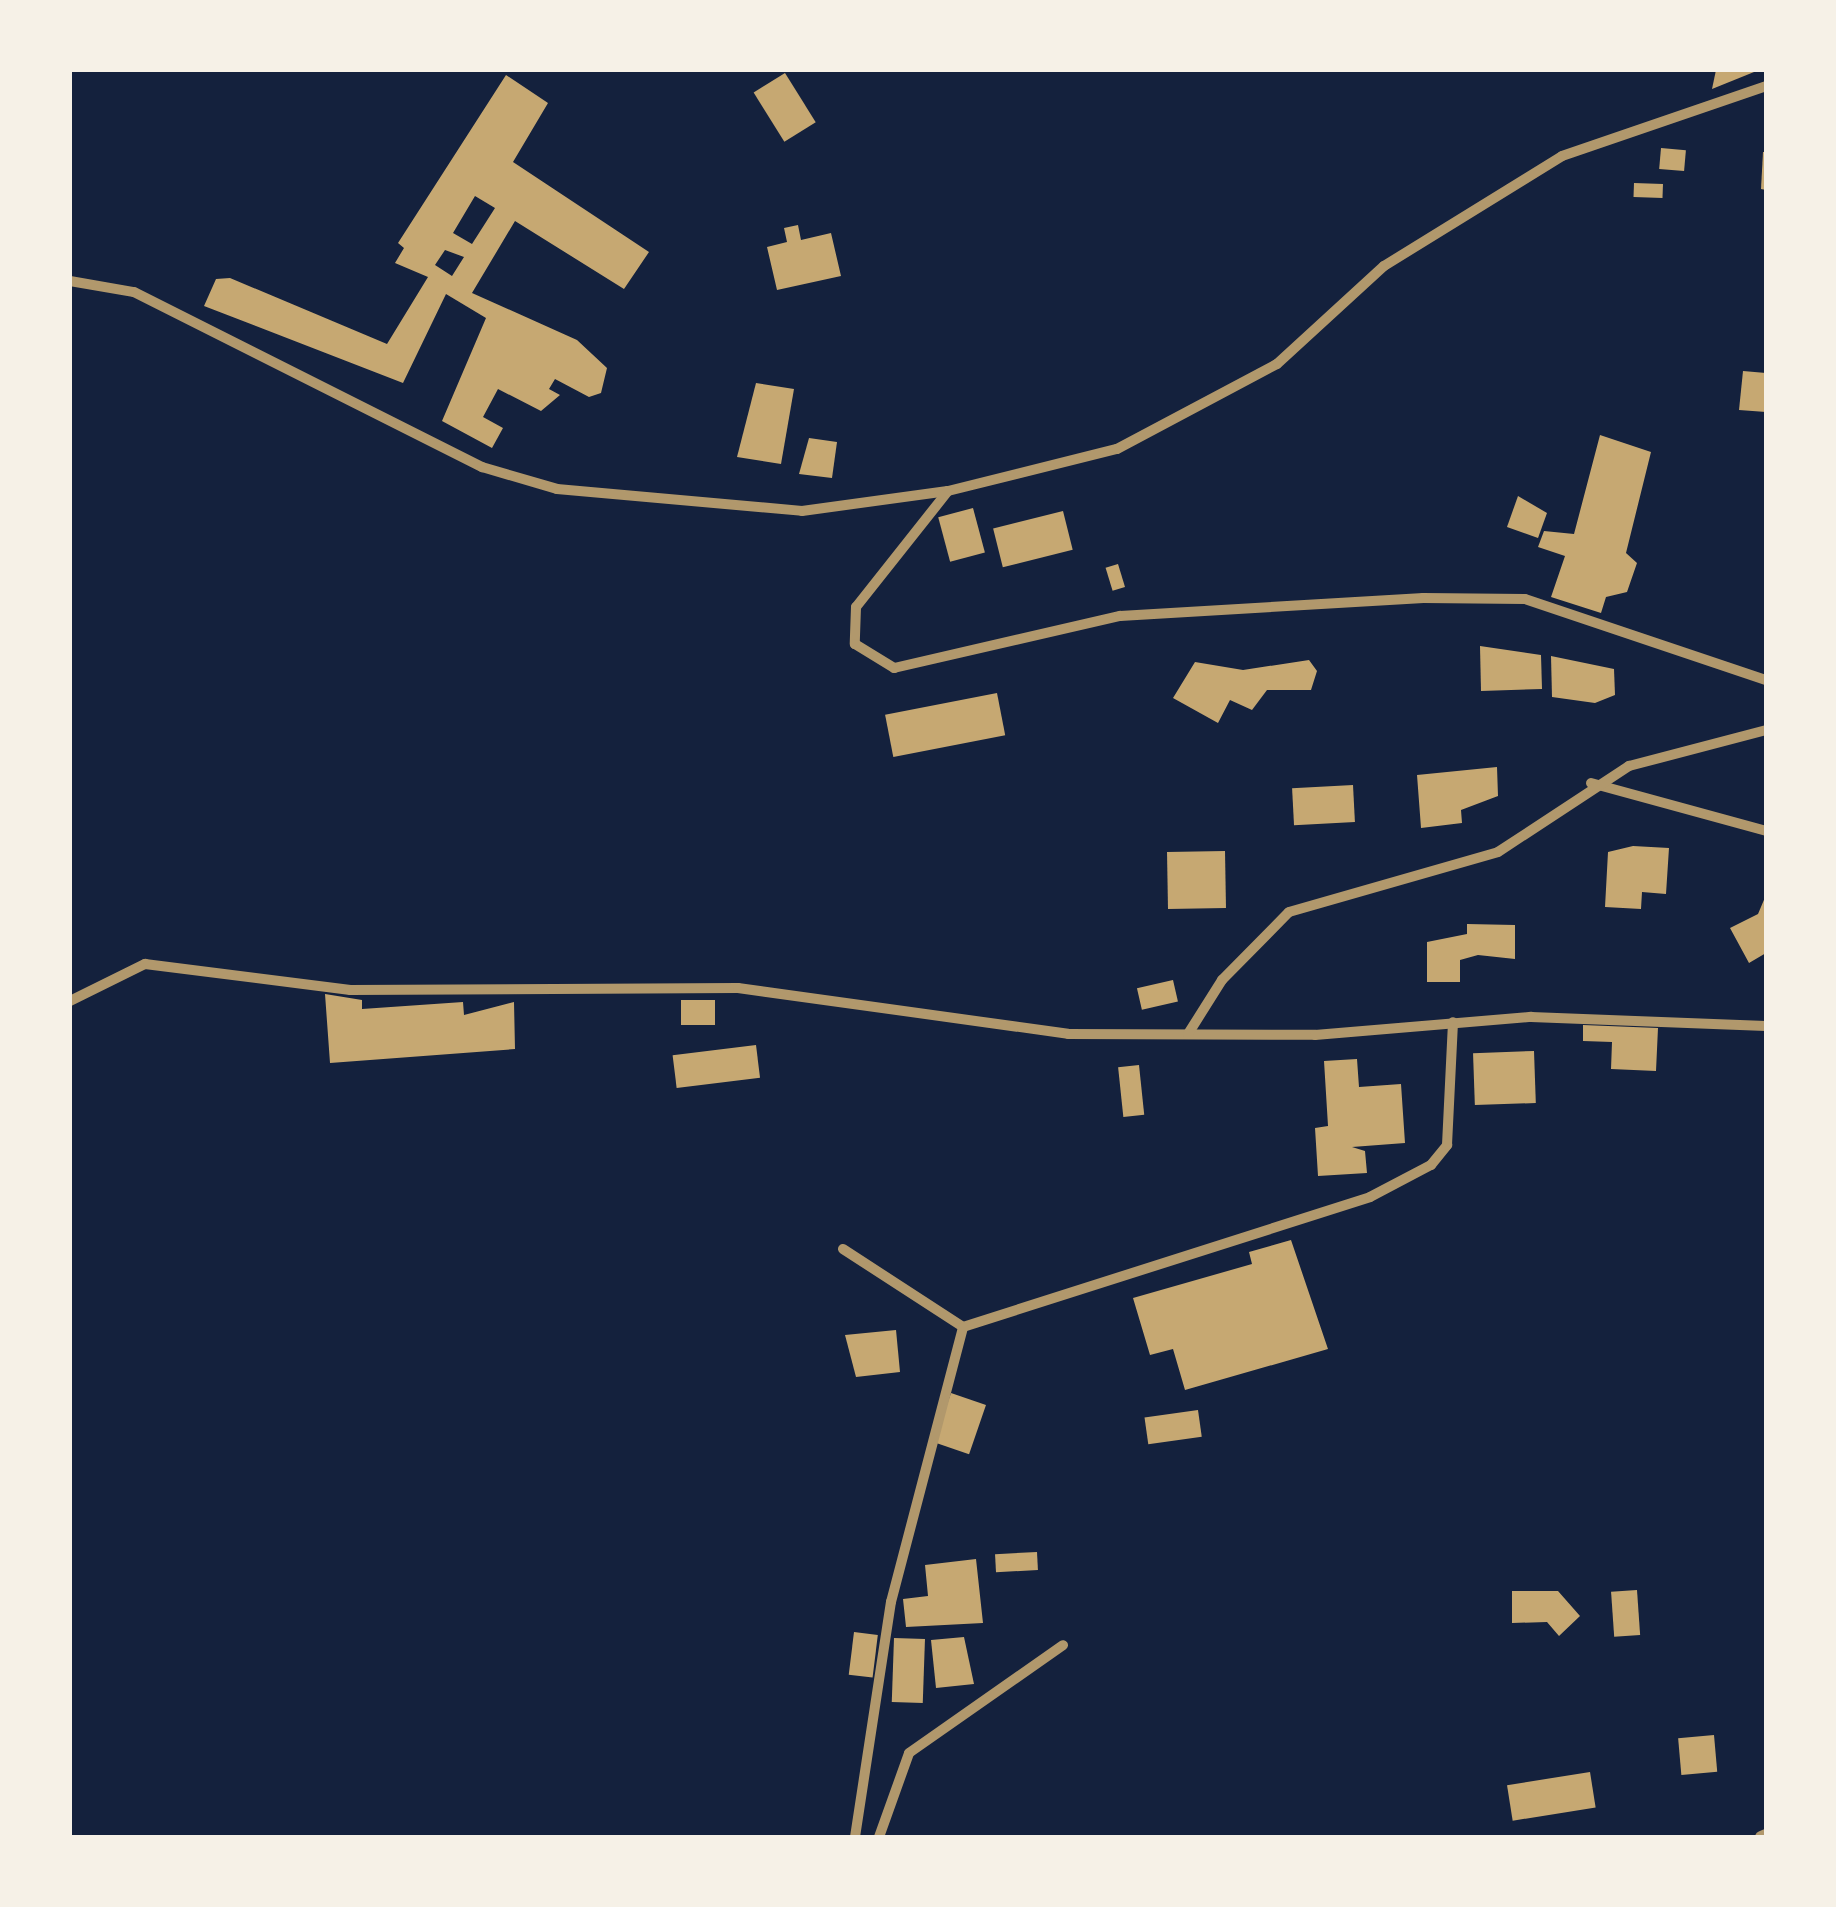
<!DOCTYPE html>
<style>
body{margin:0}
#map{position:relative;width:1836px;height:1907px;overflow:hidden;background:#14213d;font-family:"Work Sans",sans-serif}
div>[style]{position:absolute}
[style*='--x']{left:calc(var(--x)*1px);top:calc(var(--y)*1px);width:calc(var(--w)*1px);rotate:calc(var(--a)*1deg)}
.building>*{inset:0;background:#c6a872;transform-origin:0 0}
.minor>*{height:10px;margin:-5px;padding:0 5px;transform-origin:5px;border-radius:5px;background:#b1986c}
.tertiary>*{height:12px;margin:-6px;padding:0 6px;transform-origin:6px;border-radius:6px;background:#b1986c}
span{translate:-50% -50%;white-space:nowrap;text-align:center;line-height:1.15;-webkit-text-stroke:8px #f6f1e7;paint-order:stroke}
.frame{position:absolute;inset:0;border:72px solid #f6f1e7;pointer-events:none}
</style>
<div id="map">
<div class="building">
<div style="clip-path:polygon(1716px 70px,1759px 70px,1712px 89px)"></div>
<div style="left:785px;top:73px;width:58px;height:37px;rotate:58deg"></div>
<div style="clip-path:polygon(evenodd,506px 75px,548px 103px,513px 162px,649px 252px,624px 289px,515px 221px,472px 293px,577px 340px,607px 368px,601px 393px,589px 397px,555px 379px,549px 389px,560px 395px,541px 411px,498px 389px,483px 417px,503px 428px,492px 448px,442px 421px,486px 318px,446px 294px,403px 383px,204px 306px,216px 279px,230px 278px,387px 344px,428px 277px,395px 263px,404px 248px,398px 243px,506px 75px,475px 196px,495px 208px,472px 244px,453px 233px,475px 196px,506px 75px,445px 250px,464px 257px,452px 276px,435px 265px,445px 250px)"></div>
<div style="left:1661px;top:148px;width:25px;height:21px;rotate:5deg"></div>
<div style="clip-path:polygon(1763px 152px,1766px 152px,1766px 190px,1761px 189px)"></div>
<div style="left:1634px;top:183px;width:29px;height:14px;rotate:2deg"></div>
<div style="clip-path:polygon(798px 225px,801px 240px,831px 233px,841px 276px,777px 290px,767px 247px,787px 242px,784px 228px)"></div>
<div style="clip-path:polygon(1743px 371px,1766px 373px,1766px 412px,1739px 410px)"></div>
<div style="clip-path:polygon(756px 383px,794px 389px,781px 464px,737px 457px)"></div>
<div style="clip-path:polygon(1600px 435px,1651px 452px,1626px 553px,1637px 563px,1627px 592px,1606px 597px,1601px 613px,1551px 597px,1565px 556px,1538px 547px,1544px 531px,1574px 534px)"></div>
<div style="clip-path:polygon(809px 438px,837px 442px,832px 478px,799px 474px)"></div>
<div style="clip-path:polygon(1518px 496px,1547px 513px,1538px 538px,1507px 527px)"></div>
<div style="left:973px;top:508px;width:46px;height:36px;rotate:75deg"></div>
<div style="left:1063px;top:511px;width:40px;height:72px;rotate:76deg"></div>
<div style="left:1118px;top:564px;width:24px;height:13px;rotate:73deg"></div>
<div style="clip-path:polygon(1480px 646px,1541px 655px,1542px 689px,1481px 691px)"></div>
<div style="clip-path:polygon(1551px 656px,1614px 669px,1615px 695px,1595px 703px,1552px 697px)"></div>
<div style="clip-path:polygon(1309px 660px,1317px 671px,1311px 690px,1267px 690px,1252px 710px,1230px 700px,1218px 723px,1173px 698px,1195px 662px,1243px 670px)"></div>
<div style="left:997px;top:693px;width:43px;height:114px;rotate:79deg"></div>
<div style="clip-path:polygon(1497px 767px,1498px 796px,1461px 810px,1462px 823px,1421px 828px,1417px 775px)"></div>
<div style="left:1353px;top:785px;width:37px;height:61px;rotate:87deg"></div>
<div style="clip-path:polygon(1633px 846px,1669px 848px,1666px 894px,1642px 892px,1641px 909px,1605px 907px,1608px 852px)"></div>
<div style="left:1225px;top:851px;width:57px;height:58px;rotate:89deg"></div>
<div style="clip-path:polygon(1766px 895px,1766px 953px,1749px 963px,1730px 928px,1758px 914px)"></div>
<div style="clip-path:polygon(1467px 924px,1515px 925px,1515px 959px,1478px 955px,1460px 960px,1460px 982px,1427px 982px,1427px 942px,1467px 934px)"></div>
<div style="left:1173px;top:980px;width:22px;height:37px;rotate:77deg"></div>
<div style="clip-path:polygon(325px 994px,362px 1000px,362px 1009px,463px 1002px,464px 1015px,514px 1002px,515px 1049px,330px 1063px)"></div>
<div style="left:681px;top:1000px;width:34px;height:25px"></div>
<div style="clip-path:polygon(1583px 1025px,1658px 1028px,1656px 1071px,1611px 1069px,1612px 1042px,1583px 1041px)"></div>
<div style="left:756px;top:1045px;width:33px;height:84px;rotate:83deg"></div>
<div style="left:1534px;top:1051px;width:52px;height:61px;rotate:88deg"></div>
<div style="clip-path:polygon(1357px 1059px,1359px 1087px,1401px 1084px,1405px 1143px,1352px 1147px,1365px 1151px,1367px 1173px,1318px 1176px,1315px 1128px,1328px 1126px,1324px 1061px)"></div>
<div style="left:1139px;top:1065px;width:50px;height:21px;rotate:84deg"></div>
<div style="clip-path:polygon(1291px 1240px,1328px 1349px,1185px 1390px,1173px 1349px,1150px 1355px,1133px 1298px,1252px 1264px,1249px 1252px)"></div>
<div style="clip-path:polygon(896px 1330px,900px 1372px,856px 1377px,845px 1335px)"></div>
<div style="left:951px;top:1393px;width:37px;height:52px;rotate:19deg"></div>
<div style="left:1198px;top:1410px;width:27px;height:54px;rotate:82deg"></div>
<div style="left:1037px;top:1552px;width:18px;height:42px;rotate:87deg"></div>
<div style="clip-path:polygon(976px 1559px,983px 1623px,906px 1627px,903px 1599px,928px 1596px,925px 1565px)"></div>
<div style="left:1637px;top:1590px;width:45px;height:26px;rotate:86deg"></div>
<div style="clip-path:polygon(1512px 1591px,1558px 1591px,1580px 1616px,1559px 1636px,1547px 1622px,1512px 1623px)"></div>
<div style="left:854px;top:1632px;width:24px;height:43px;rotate:7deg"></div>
<div style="clip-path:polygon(964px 1637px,974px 1684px,936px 1688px,931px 1640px)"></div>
<div style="left:894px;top:1638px;width:31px;height:64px;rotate:2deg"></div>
<div style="left:1714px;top:1735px;width:37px;height:36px;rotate:85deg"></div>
<div style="left:1590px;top:1772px;width:36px;height:84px;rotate:81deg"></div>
</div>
<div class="minor">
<div style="--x:70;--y:281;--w:65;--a:9.8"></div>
<div style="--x:134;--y:292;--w:390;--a:26.7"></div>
<div style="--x:482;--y:467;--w:78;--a:16.3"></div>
<div style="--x:557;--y:489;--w:246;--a:5.1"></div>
<div style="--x:802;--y:511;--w:147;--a:-7.8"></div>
<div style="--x:948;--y:491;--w:174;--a:-14"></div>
<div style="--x:1117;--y:449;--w:181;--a:-28"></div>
<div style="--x:1277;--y:364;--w:145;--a:-42.5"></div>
<div style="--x:1384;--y:266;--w:209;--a:-31.7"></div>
<div style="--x:1562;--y:156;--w:216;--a:-18.9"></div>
<div style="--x:948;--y:491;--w:148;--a:128.4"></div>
<div style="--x:856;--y:607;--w:37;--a:92"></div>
<div style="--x:855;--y:644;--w:46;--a:31.6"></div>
<div style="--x:894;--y:668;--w:232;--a:-13"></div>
<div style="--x:1120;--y:616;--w:304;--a:-3.4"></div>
<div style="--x:1423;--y:598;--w:102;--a:0.6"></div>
<div style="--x:1525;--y:599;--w:254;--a:18.6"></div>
<div style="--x:1591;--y:783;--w:181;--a:15.3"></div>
<div style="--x:70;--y:1001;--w:84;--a:-26.3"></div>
<div style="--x:145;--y:964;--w:207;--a:7.2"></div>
<div style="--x:350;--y:990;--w:388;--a:-0.3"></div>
<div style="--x:738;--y:988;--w:333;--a:7.9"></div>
<div style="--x:1068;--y:1034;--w:247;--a:0.2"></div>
<div style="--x:1315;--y:1035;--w:217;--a:-4.8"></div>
<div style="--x:1531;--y:1017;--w:235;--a:2.2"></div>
<div style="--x:1188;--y:1034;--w:64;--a:-57.8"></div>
<div style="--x:1222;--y:980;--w:95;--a:-45.4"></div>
<div style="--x:1289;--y:912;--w:217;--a:-16"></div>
<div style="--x:1498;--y:852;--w:157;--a:-33.3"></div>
<div style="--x:1629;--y:766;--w:142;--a:-14.7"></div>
<div style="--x:843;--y:1249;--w:143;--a:33"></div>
<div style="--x:963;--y:1327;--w:427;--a:-17.7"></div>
<div style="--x:1370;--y:1197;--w:69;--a:-27.7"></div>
<div style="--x:1431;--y:1165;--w:26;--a:-51"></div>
<div style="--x:1447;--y:1145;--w:123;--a:-87.2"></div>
<div style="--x:855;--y:1837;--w:238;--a:-81.3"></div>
<div style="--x:891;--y:1602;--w:284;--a:-75.3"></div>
<div style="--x:879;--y:1837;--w:89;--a:-70.3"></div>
<div style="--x:909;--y:1753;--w:188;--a:-35"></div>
</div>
<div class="tertiary">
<div style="--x:1761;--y:1837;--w:5;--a:-22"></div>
</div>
<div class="frame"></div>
</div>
